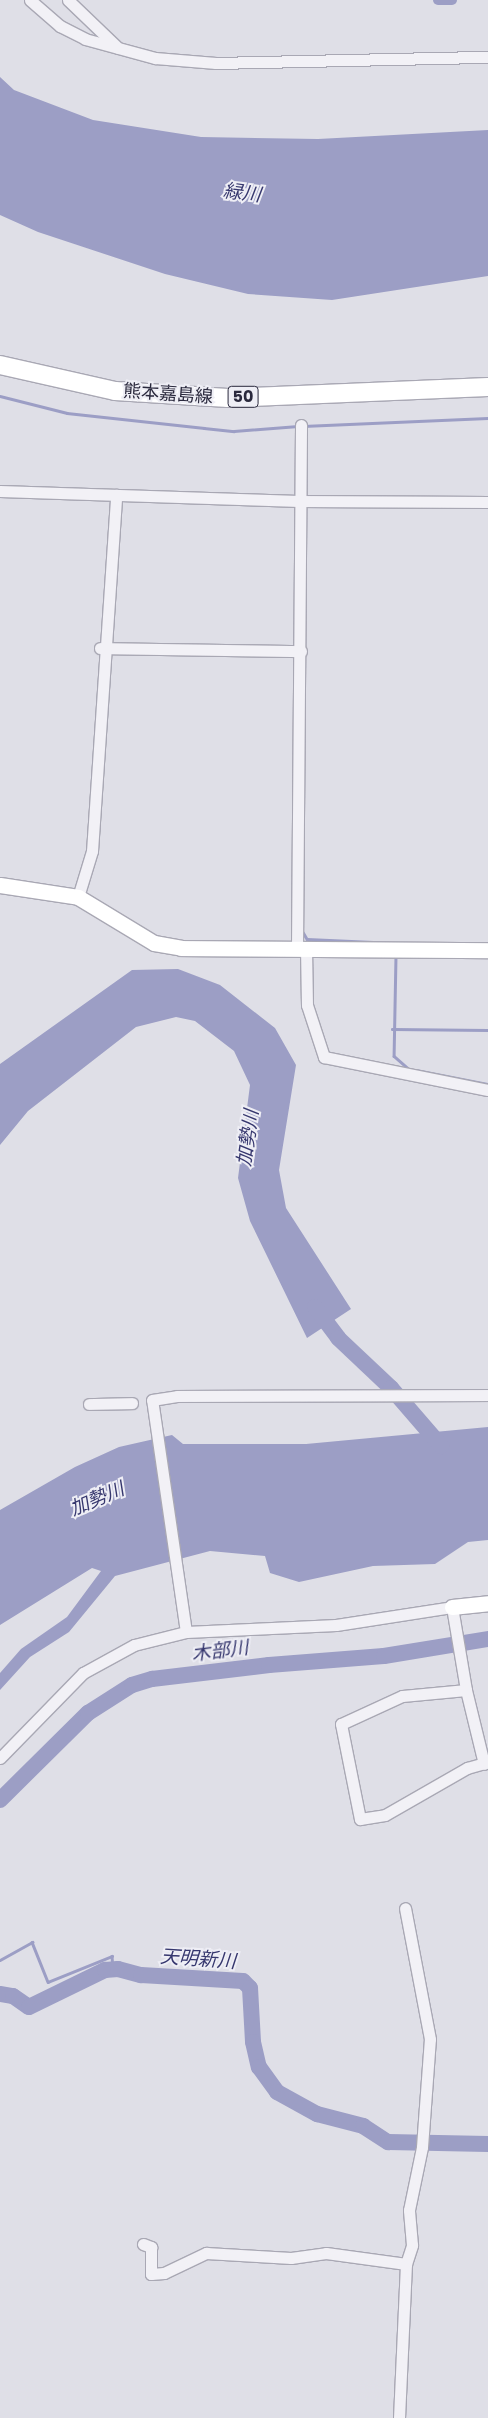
<!DOCTYPE html>
<meta charset="utf-8">
<style>
body{margin:0}
#map{position:relative;width:488px;height:2418px;overflow:hidden;background:#dfdfe7;font-family:Poppins,"Noto Sans JP",sans-serif}
div>[style]{position:absolute}
[style*='--x']{left:calc(var(--x)*1px);top:calc(var(--y)*1px);width:calc(var(--w)*1px);rotate:calc(var(--a)*1deg)}
.water>*{inset:0;background:#9c9ec5}
.stream>*{height:2.5px;margin:-1.25px;padding:0 1.25px;transform-origin:1.25px;border-radius:1.25px;background:#9c9ec5}
.canal>*{height:10px;margin:-5px;padding:0 5px;transform-origin:5px;border-radius:5px;background:#9c9ec5}
.river>*{height:16px;margin:-8px;padding:0 8px;transform-origin:8px;border-radius:8px;background:#9c9ec5}
.roads{filter:drop-shadow(1px 0 #a9a8b4) drop-shadow(-1px 0 #a9a8b4) drop-shadow(0 1px #a9a8b4) drop-shadow(0 -1px #a9a8b4)}
.street>*{height:11px;margin:-5.5px;padding:0 5.5px;transform-origin:5.5px;border-radius:5.5px;background:#f2f1f6}
.secondary>*{height:15px;margin:-7.5px;padding:0 7.5px;transform-origin:7.5px;border-radius:7.5px;background:#fff}
.primary>*{height:18px;margin:-9px;padding:0 9px;transform-origin:9px;border-radius:9px;background:#fff}
span{translate:-50% -50%;white-space:nowrap;text-align:center;line-height:1.15;-webkit-text-stroke:4px #eeeef5;paint-order:stroke}
.shield-label span{padding:1px 4px;background:#eeeef5;border:1px solid;border-radius:4px;-webkit-text-stroke-width:0}
.shield-label{font-size:16px;color:#2a293d;font-weight:700}
.street-label{font-size:18px;color:#2a293d}
.water-label{font-size:19px;color:#36376e;font-style:italic}
</style>
<div id="map">
<div class="water">
<div style="clip-path:polygon(0 77px,14px 90px,93px 120px,201px 137px,318px 139px,488px 130px,488px 276px,332px 300px,248px 294px,165px 274px,38px 232px,0 215px)"></div>
<div style="clip-path:polygon(178px 969px,220px 985px,275px 1028px,296px 1065px,279px 1170px,286px 1208px,351px 1309px,307px 1338px,250px 1221px,238px 1178px,250px 1085px,234px 1051px,195px 1021px,176px 1017px,136px 1027px,28px 1111px,0 1145px,0 1064px,132px 970px)"></div>
<div style="clip-path:polygon(488px 1427px,488px 1540px,468px 1542px,435px 1564px,373px 1566px,299px 1582px,270px 1573px,265px 1556px,210px 1551px,115px 1576px,69px 1632px,30px 1657px,0 1690px,0 1673px,21px 1649px,67px 1617px,101px 1571px,92px 1568px,0 1625px,0 1510px,75px 1467px,119px 1447px,172px 1435px,183px 1444px,306px 1444px)"></div>
</div>
<div class="stream">
<div style="--x:0;--y:396;--w:69;--a:14.2"></div>
<div style="--x:67;--y:413;--w:138;--a:6.2"></div>
<div style="--x:204;--y:428;--w:30;--a:6"></div>
<div style="--x:234;--y:431;--w:64;--a:-4.5"></div>
<div style="--x:303;--y:426;--w:185;--a:-2.5"></div>
<div style="--x:303;--y:932;--w:8;--a:60"></div>
<div style="--x:307;--y:939;--w:88;--a:2.6"></div>
<div style="--x:396;--y:956;--w:100;--a:91.1"></div>
<div style="--x:394;--y:1056;--w:18;--a:41"></div>
<div style="--x:392;--y:1029;--w:96;--a:0.6"></div>
<div style="--x:416;--y:1070;--w:73;--a:11"></div>
<div style="--x:0;--y:1960;--w:37;--a:-29"></div>
<div style="--x:32;--y:1942;--w:43;--a:68.2"></div>
<div style="--x:48;--y:1982;--w:69;--a:-22.1"></div>
<div style="--x:112;--y:1956;--w:16;--a:86"></div>
</div>
<div class="canal">
<div style="--x:438;--y:0;--w:14;--a:0"></div>
</div>
<div class="river">
<div style="--x:315;--y:1307;--w:39;--a:53"></div>
<div style="--x:338;--y:1338;--w:73;--a:43.3"></div>
<div style="--x:391;--y:1388;--w:77;--a:49.2"></div>
<div style="--x:0;--y:1800;--w:124;--a:-44.7"></div>
<div style="--x:88;--y:1713;--w:52;--a:-32.5"></div>
<div style="--x:132;--y:1685;--w:21;--a:-17"></div>
<div style="--x:152;--y:1679;--w:118;--a:-6.8"></div>
<div style="--x:269;--y:1665;--w:115;--a:-4.5"></div>
<div style="--x:384;--y:1656;--w:105;--a:-9.3"></div>
<div style="--x:0;--y:1994;--w:13;--a:9"></div>
<div style="--x:13;--y:1996;--w:19;--a:35"></div>
<div style="--x:29;--y:2007;--w:85;--a:-26"></div>
<div style="--x:105;--y:1970;--w:13;--a:-4"></div>
<div style="--x:118;--y:1969;--w:24;--a:15"></div>
<div style="--x:141;--y:1975;--w:102;--a:3.4"></div>
<div style="--x:243;--y:1981;--w:10;--a:45"></div>
<div style="--x:250;--y:1988;--w:54;--a:86.8"></div>
<div style="--x:253;--y:2042;--w:26;--a:77"></div>
<div style="--x:259;--y:2067;--w:31;--a:54"></div>
<div style="--x:277;--y:2092;--w:46;--a:28.8"></div>
<div style="--x:317;--y:2114;--w:48;--a:14.6"></div>
<div style="--x:363;--y:2126;--w:30;--a:33"></div>
<div style="--x:388;--y:2142;--w:100;--a:1.1"></div>
</div>
<div class="roads">
<div class="street">
<div style="--x:30;--y:0;--w:40;--a:41"></div>
<div style="--x:60;--y:26;--w:28;--a:27"></div>
<div style="--x:85;--y:39;--w:73;--a:15.2"></div>
<div style="--x:155;--y:58;--w:61;--a:4.7"></div>
<div style="--x:216;--y:63;--w:272;--a:-1.3"></div>
<div style="--x:68;--y:0;--w:69;--a:43.8"></div>
<div style="--x:0;--y:491;--w:299;--a:1.9"></div>
<div style="--x:299;--y:501;--w:189;--a:0.3"></div>
<div style="--x:100;--y:648;--w:201;--a:0.9"></div>
<div style="--x:78;--y:897;--w:48;--a:-73.1"></div>
<div style="--x:92;--y:851;--w:357;--a:-86.1"></div>
<div style="--x:297;--y:948;--w:523;--a:-89.56"></div>
<div style="--x:306;--y:948;--w:57;--a:89"></div>
<div style="--x:307;--y:1005;--w:55;--a:71.9"></div>
<div style="--x:324;--y:1057;--w:167;--a:11.4"></div>
<div style="--x:89;--y:1404;--w:43;--a:-1.3"></div>
<div style="--x:186;--y:1632;--w:234;--a:-98.3"></div>
<div style="--x:152;--y:1400;--w:25;--a:-9"></div>
<div style="--x:177;--y:1396;--w:311;--a:-0.2"></div>
<div style="--x:466;--y:1690;--w:64;--a:174.6"></div>
<div style="--x:402;--y:1696;--w:67;--a:155.3"></div>
<div style="--x:341;--y:1724;--w:97;--a:78.7"></div>
<div style="--x:360;--y:1819;--w:25;--a:-9"></div>
<div style="--x:385;--y:1815;--w:95;--a:-29.8"></div>
<div style="--x:467;--y:1768;--w:22;--a:-16"></div>
<div style="--x:0;--y:1758;--w:119;--a:-45.7"></div>
<div style="--x:83;--y:1673;--w:58;--a:-28.8"></div>
<div style="--x:134;--y:1645;--w:54;--a:-14"></div>
<div style="--x:186;--y:1632;--w:150;--a:-2.7"></div>
<div style="--x:336;--y:1625;--w:117;--a:-8.8"></div>
<div style="--x:452;--y:1607;--w:84;--a:80.4"></div>
<div style="--x:466;--y:1690;--w:76;--a:76.3"></div>
<div style="--x:143;--y:2244;--w:9;--a:21"></div>
<div style="--x:151;--y:2247;--w:27;--a:90"></div>
<div style="--x:151;--y:2274;--w:13;--a:-4"></div>
<div style="--x:164;--y:2273;--w:47;--a:-25.5"></div>
<div style="--x:206;--y:2253;--w:85;--a:3.4"></div>
<div style="--x:291;--y:2258;--w:35;--a:-8"></div>
<div style="--x:326;--y:2253;--w:81;--a:7.8"></div>
<div style="--x:399;--y:2418;--w:154;--a:-87.4"></div>
<div style="--x:406;--y:2264;--w:20;--a:-72"></div>
<div style="--x:412;--y:2245;--w:35;--a:-95"></div>
<div style="--x:409;--y:2210;--w:64;--a:-78.3"></div>
<div style="--x:422;--y:2147;--w:108;--a:-85.8"></div>
<div style="--x:430;--y:2039;--w:133;--a:-100.8"></div>
</div>
<div class="secondary">
<div style="--x:0;--y:885;--w:79;--a:8.7"></div>
<div style="--x:78;--y:897;--w:89;--a:31.2"></div>
<div style="--x:154;--y:943;--w:27;--a:10"></div>
<div style="--x:181;--y:948;--w:307;--a:0.4"></div>
<div style="--x:452;--y:1607;--w:36;--a:-6"></div>
</div>
<div class="primary">
<div style="--x:0;--y:365;--w:118;--a:12.7"></div>
<div style="--x:115;--y:391;--w:113;--a:3.5"></div>
<div style="--x:228;--y:398;--w:260;--a:-2.4"></div>
</div>
</div>
<div class="shield-label">
<span style="left:243px;top:397px">50</span>
</div>
<div class="street-label">
<span style="left:168px;top:394px;rotate:4deg">熊本嘉島線</span>
</div>
<div class="water-label">
<span style="left:242px;top:193px;rotate:7deg">緑川</span>
<span style="left:248px;top:1138px;rotate:-82deg">加勢川</span>
<span style="left:97px;top:1499px;rotate:-23deg">加勢川</span>
<span style="left:220px;top:1651px;rotate:-7deg">木部川</span>
<span style="left:198px;top:1959px;rotate:4deg">天明新川</span>
</div>
</div>
